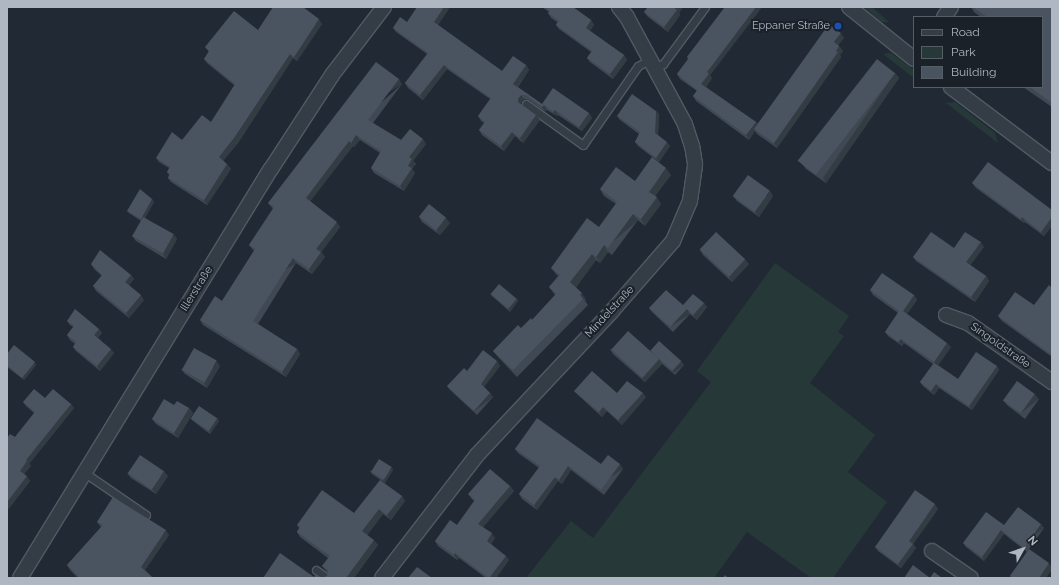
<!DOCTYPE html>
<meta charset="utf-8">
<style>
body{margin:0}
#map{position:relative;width:1059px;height:585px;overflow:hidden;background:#212a34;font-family:Raleway,sans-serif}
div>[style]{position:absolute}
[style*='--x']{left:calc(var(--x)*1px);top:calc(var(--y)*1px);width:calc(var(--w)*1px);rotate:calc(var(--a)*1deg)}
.green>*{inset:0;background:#263837}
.roads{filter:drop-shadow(1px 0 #515a63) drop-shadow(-1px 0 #515a63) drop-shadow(0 1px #515a63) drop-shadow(0 -1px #515a63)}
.service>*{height:7px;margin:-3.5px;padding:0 3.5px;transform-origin:3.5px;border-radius:3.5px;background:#343c45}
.minor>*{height:14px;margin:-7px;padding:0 7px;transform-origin:7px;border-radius:7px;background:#343c45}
.wall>*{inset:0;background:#3f4853}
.shaded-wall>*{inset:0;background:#333b43;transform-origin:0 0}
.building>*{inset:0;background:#495460;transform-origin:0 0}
.dots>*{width:11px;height:11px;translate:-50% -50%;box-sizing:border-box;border:2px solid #1a2129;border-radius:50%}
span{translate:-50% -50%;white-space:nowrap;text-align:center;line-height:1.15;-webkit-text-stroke:4px #1a2129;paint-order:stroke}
.poi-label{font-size:11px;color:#aeb7c2}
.right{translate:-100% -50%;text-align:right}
.street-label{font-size:11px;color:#aeb7c2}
.frame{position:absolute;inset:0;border:8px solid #aeb7c2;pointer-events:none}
.legend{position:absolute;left:913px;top:16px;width:130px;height:72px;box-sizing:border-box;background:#1a2129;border:1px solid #555d66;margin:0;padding:5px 7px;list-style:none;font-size:12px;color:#aeb7c2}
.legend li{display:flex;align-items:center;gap:8px;height:20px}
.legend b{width:20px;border:1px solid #555d66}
.north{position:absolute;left:1003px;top:529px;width:40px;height:40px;-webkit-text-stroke:3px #1a2129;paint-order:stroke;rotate:50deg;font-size:11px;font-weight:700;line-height:16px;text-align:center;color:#aeb7c2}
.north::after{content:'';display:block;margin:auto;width:14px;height:18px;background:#aeb7c2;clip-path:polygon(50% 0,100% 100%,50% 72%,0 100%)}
</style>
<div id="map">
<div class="green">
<div style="clip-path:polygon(864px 7px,872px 7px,889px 22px,881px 22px)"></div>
<div style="clip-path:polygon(891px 53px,914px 70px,914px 78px,883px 54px)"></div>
<div style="clip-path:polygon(955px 102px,995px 133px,998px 143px,946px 103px)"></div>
<div style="clip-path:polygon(775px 263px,849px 316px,838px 332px,844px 336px,810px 383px,875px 435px,848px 472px,887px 502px,833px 578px,811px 578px,747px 532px,714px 578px,526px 578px,571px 521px,593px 538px,711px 382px,697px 371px)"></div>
</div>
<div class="roads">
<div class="service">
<div style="--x:654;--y:68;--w:10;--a:-24"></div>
<div style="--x:663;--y:64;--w:71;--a:-53.6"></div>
<div style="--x:526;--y:104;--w:70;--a:35.7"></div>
<div style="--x:583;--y:145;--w:96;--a:-55.2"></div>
<div style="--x:638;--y:66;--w:13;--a:-29"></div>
<div style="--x:85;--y:473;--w:74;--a:34.5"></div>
<div style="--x:316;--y:570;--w:14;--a:36"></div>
</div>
<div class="minor">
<div style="--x:849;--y:7;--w:83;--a:38.7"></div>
<div style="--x:944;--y:17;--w:12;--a:-55"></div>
<div style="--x:951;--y:87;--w:126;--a:37"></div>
<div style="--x:946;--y:315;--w:23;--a:20"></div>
<div style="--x:968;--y:323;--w:103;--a:35.1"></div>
<div style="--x:932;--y:551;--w:47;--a:34.7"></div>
<div style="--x:20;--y:578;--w:480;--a:-58.5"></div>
<div style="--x:271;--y:169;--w:112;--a:-57"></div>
<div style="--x:332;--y:75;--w:86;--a:-52.6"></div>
<div style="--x:382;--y:578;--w:155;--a:-52.3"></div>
<div style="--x:477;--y:455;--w:197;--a:-46.8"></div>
<div style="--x:612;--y:311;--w:93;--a:-48.9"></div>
<div style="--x:673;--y:241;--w:43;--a:-67"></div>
<div style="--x:690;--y:201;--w:37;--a:-82"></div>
<div style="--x:695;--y:164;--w:18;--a:-99"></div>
<div style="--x:692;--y:146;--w:23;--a:-108"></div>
<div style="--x:685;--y:124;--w:122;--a:-118.5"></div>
<div style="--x:627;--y:17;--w:13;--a:-129"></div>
</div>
</div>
<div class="wall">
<div style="clip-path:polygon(450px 7px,438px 25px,502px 71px,526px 65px,529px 70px,518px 87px,542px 104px,589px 113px,592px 118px,582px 131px,558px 115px,557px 116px,547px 110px,545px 112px,529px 100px,524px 99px,521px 103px,521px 104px,536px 115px,540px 120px,523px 143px,515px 136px,504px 151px,482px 135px,479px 130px,484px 123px,481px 121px,478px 116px,490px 99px,447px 69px,423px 100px,408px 88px,405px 83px,427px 54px,396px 32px,393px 28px)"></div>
<div style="clip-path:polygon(542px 7px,575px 7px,574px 8px,591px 20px,594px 25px,590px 31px,624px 55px,627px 60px,613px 79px,590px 62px,587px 58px,591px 52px,559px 29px,556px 25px,557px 22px,551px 18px,548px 13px,549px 12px)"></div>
<div style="clip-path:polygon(648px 7px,683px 7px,679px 13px,680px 15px,668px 32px,648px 17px,644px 12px)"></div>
<div style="clip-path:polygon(725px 7px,762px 7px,710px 75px,712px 78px,706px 87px,756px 122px,757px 124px,844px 38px,838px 45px,843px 51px,840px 55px,841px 57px,777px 148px,757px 134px,755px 131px,749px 140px,696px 101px,693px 96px,697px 91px,680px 79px,677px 74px,688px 59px,687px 57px)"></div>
<div style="clip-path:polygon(971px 7px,1052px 7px,1052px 107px,1023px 87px,1042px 87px,1042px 17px,981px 17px,974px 12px)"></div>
<div style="clip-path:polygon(322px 24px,297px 61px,293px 58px,238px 143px,223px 161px,231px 169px,207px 205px,171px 182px,168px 178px,169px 175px,167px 172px,169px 168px,159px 162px,156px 158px,211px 122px,235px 86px,207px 63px,204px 59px,209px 52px,205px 47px,258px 30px)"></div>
<div style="clip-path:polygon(895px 73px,899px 78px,826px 183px,806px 169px,802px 164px)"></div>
<div style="clip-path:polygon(402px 84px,373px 123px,401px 140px,426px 144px,413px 161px,416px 164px,412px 169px,415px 173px,404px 191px,374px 173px,371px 168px,380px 153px,360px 140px,354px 147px,353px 146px,310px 201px,340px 227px,321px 252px,325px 257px,312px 274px,296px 263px,258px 324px,297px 349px,300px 354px,286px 377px,203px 325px,200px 320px,222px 301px,254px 251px,249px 245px,273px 209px,268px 203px)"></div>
<div style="clip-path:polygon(656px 111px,659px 114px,658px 135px,670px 146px,659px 162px,638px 146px,635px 142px,639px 134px,620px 120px,617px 116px)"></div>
<div style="clip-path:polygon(671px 175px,655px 196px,661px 204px,645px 226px,638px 220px,612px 255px,608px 252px,600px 263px,596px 260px,576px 287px,586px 300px,585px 301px,588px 305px,517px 377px,498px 357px,493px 351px,532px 320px,555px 295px,549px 287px,558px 276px,556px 274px,551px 268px,599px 227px,616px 204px,604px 196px,600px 189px,635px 181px)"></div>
<div style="clip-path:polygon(972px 183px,1052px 210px,1052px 226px,1044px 236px,1025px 222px,1024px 223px,976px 188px)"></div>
<div style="clip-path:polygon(733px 196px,773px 196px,759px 217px,737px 201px)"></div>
<div style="clip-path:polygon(152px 199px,154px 202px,145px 218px,177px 239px,166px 259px,136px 241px,132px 236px,141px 221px,129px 213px,127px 211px)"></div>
<div style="clip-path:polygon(419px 217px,450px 223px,440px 235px,422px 222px)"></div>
<div style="clip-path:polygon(984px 247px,970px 265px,986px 276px,989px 281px,975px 302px,916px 261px,913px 257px,954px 248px)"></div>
<div style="clip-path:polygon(700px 250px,749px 264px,732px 282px,703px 255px)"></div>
<div style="clip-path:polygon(91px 264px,131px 275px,134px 279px,129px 285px,144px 300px,129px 318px,96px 291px,93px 286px,102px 276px,94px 269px)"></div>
<div style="clip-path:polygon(1052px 288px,1052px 357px,1002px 321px,998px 316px,1034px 305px)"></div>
<div style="clip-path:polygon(870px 290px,914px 295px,917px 300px,907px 314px,951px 347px,938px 365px,958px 379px,997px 366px,999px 370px,972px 410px,939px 388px,934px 395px,923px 386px,920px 382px,933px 364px,904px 343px,902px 346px,888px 336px,885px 332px,898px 313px,873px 295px)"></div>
<div style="clip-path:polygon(490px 294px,517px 299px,518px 301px,510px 312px,492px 296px)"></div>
<div style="clip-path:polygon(704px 303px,707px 307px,697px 320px,690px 314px,673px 332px,652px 312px,649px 308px,683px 305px)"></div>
<div style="clip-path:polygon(67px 321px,99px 329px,102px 333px,98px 338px,114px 353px,100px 371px,76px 351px,73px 347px,75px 344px,70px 340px,67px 335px,73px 327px,70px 325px)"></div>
<div style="clip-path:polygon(610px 349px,650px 352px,684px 365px,675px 375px,661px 363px,662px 364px,645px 382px,613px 354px)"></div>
<div style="clip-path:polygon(7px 354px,36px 365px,24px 380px,7px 367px)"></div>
<div style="clip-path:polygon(497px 361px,500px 366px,484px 387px,490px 393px,493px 397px,477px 415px,450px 390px,447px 386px,467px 371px)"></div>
<div style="clip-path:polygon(220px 366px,207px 388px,185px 374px,181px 369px)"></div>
<div style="clip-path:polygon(574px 391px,617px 393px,646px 397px,622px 425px,607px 411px,602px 417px,578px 395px)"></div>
<div style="clip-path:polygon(45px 398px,71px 404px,74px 408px,29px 464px,31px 466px,24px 474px,30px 481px,7px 511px,7px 438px,15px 437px,34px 413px,26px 406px,23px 402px)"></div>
<div style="clip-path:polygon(1039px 399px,1025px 419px,1007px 405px,1003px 400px)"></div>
<div style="clip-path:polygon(174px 405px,189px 408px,193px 413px,178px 438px,156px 424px,152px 419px)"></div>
<div style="clip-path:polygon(217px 418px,219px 421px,210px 434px,193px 421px,191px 419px)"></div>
<div style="clip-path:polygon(515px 449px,601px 464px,623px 469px,604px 495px,571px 470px,562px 484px,558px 481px,537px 510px,522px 499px,519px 494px,539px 468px,518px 453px)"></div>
<div style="clip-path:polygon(393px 470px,385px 483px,372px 474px,370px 471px)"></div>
<div style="clip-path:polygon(127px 473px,168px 476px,156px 494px,131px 478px)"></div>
<div style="clip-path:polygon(510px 486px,514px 491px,483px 527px,495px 538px,491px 544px,509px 560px,496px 578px,486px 578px,459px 558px,457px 560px,438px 546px,435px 541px,457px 525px,474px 501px,472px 499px,468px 494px)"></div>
<div style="clip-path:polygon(402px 496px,405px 501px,391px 520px,383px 514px,367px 535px,378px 545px,354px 578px,263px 578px,322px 578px,327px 576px,327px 572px,322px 566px,328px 558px,300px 537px,297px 532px,299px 528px,297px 525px,354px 513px)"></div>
<div style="clip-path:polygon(938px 509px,913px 544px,916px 548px,901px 568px,878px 551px,875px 547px)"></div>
<div style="clip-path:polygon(97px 522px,169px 535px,145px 570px,153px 578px,78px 578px,70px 570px,67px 565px,101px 527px)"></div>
<div style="clip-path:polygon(1041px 524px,1044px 528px,1027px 552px,1052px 567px,1052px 569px,1046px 578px,1011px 578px,1010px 576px,1027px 552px,1004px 534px,984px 561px,966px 547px,963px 543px,1004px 525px)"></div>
</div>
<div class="shaded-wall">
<div style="clip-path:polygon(444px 7px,450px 7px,437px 26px,434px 22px)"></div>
<div style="clip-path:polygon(676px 7px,683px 7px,679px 13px,680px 15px,668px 32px,664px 27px)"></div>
<div style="clip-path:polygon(756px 7px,762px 7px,710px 75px,712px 78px,704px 89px,701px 84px,707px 72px)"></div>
<div style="clip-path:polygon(319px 19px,322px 24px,297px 61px,294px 57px)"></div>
<div style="clip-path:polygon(591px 20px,594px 25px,589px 33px,586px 28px)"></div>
<div style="clip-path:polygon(841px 33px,844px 38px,837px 47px,834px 42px)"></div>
<div style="clip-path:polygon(839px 46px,843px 51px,840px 55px,841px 57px,777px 148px,774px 143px)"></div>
<div style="clip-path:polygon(290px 54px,293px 58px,238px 143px,222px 162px,219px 157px)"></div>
<div style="clip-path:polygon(624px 55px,627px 60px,613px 79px,610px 74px)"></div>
<div style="clip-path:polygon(444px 65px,447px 69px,423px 100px,420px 95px)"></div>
<div style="clip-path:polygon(526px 65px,529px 70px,516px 88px,513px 84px)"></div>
<div style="clip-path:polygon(895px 73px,899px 78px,826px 183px,823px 178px)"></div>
<div style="left:399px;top:79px;width:6px;height:51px;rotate:59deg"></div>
<div style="clip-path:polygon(521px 95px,524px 99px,521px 103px,522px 106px,518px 102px,518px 99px)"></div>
<div style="clip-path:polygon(544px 105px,547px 110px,545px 112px,542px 107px)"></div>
<div style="clip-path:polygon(555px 110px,558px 115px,557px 116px,553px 112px)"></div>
<div style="clip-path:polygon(656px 111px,659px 114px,658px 137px,655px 133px)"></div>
<div style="clip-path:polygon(589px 113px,592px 118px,582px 131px,579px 127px)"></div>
<div style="clip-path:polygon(536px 115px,540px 120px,523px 143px,520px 138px)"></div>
<div style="clip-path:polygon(756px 122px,759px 126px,754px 129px,755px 131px,749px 140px,746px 135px)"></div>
<div style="clip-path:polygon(512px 132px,515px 136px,504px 151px,501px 146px)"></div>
<div style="clip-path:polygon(356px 135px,360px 140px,354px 147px,351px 143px)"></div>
<div style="clip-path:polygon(423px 139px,426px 144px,413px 161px,416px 164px,412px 169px,415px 173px,404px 191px,400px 186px,408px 166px,409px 157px)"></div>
<div style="clip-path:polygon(349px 141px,353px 146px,309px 203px,306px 198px)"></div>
<div style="clip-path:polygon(667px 142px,670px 146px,659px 162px,656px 158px)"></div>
<div style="clip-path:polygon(227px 164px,231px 169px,207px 205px,204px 200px)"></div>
<div style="clip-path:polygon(666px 168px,671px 175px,653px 198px,649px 192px)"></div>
<div style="clip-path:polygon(770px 191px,773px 196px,759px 217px,755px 212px)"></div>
<div style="clip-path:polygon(657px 197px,661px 204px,645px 226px,641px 219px)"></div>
<div style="clip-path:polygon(152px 199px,154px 202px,142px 222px,141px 219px)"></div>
<div style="left:633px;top:214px;width:8px;height:42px;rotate:50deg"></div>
<div style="clip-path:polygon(1022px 217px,1025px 222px,1024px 223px,1021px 219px)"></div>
<div style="clip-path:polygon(1052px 217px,1052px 226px,1044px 236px,1041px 232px)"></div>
<div style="clip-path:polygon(446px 218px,450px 223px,440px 235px,436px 230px)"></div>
<div style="clip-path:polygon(337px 222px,340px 227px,320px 254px,316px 249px)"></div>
<div style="clip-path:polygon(174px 234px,177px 239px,166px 259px,163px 254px)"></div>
<div style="clip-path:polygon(981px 242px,984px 247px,969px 267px,966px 262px)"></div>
<div style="clip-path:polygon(604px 245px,608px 252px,600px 263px,596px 257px)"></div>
<div style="clip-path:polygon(321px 252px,325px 257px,312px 274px,309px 269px)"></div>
<div style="clip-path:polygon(592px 254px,596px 260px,575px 289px,570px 282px)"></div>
<div style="left:293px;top:258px;width:6px;height:75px;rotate:59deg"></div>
<div style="clip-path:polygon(745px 259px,749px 264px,732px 282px,729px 277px)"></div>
<div style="clip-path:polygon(131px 275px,134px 279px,128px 286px,125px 282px)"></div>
<div style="clip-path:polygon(986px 276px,989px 281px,975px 302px,971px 297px)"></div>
<div style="clip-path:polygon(582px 293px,586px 300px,585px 301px,580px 295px)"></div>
<div style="clip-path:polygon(141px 295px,144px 300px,129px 318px,126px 313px)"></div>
<div style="clip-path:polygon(914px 295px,917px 300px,906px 315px,903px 311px)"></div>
<div style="clip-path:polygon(517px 299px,518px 301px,510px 312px,508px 309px)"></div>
<div style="clip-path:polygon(704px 303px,707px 307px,697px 320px,693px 315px)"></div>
<div style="left:687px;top:309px;width:6px;height:25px;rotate:59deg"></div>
<div style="clip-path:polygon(99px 329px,102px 333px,97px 339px,94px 335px)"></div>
<div style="clip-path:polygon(901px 339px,904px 343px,902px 346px,898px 342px)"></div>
<div style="clip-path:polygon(947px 343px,951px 347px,937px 367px,934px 362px)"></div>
<div style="clip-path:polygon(111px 349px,114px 353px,100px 371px,97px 366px)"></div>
<div style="clip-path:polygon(297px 349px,300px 354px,286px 377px,282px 372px)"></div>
<div style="clip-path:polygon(659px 359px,662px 364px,645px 382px,642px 378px)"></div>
<div style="clip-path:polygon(217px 361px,220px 366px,207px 388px,204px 383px)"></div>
<div style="clip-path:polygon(497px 361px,500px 366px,483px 388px,481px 384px)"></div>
<div style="left:681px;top:361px;width:5px;height:13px;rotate:53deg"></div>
<div style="clip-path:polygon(35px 362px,36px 365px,24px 380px,22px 378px)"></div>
<div style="clip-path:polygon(997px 366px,999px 370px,972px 410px,969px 406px)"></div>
<div style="clip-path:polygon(936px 384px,939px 388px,934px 395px,931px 391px)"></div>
<div style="left:490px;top:393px;width:5px;height:24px;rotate:53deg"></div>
<div style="clip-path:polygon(643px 393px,646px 397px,622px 425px,618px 420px)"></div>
<div style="left:1035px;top:394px;width:6px;height:24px;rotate:51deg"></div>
<div style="clip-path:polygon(71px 404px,74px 408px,29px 464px,31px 466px,23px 475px,20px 471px,26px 460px)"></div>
<div style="clip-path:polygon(603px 407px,607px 411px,602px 417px,599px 412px)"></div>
<div style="clip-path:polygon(189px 408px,193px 413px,178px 438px,174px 433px)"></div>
<div style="clip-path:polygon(217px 418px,219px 421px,210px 434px,209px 431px)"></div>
<div style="left:620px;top:464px;width:6px;height:32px;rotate:59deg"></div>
<div style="clip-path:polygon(568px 466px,571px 470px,562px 484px,559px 480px)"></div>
<div style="clip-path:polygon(392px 467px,393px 470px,385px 483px,383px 480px)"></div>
<div style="clip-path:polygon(164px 471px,168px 476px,156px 494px,152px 489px)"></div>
<div style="clip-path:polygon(27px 476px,30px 481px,7px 511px,7px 502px)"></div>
<div style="clip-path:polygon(555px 477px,558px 481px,537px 510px,534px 505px)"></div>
<div style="clip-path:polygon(510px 486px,514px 491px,481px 529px,478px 524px)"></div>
<div style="clip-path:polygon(402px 496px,405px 501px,391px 520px,387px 515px)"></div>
<div style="clip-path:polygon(935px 504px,938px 509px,913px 544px,916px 548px,901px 568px,898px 564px,909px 541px)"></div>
<div style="clip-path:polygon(379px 509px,383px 514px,366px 537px,362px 531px)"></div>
<div style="left:1041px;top:524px;width:5px;height:29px;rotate:53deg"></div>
<div style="clip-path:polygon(166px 530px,169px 535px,144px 571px,141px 567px)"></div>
<div style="clip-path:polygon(1001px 530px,1004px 534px,984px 561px,982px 557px)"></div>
<div style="clip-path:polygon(492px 533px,495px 538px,490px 546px,487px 541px)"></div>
<div style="clip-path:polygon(374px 540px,378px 545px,354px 578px,346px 578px)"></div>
<div style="clip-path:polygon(455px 553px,459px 558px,457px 560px,454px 555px)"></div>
<div style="clip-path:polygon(506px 556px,509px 560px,496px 578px,489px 578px)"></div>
<div style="clip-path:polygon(1049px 563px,1052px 567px,1052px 569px,1046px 578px,1039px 578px)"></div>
</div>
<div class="building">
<div style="clip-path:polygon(273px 7px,303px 7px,319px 19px,294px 57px,290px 54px,234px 138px,219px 157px,227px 164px,204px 200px,168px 178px,170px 174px,167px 172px,170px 167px,156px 158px,172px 132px,182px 140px,202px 115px,211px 122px,235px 84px,204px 59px,209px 51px,205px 47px,234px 11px,258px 30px)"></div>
<div style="clip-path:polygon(417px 7px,444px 7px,434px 22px,502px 71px,513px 56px,526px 65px,513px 84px,542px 104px,553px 88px,589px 113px,579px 127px,555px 110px,553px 112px,544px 105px,542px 107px,526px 95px,521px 95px,518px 99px,518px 102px,536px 115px,520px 138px,512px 132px,501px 146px,479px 130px,485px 122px,478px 116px,491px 98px,444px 65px,420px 95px,405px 83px,428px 53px,393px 28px,400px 17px,407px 22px)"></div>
<div style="clip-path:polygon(545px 7px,573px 7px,591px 20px,586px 28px,624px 55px,610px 74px,587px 58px,592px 51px,556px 25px,559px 21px,548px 13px,550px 11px)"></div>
<div style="clip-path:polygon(648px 7px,676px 7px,675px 9px,677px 10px,664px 27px,644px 12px)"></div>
<div style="clip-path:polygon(725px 7px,756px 7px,707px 72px,709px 74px,701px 84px,756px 122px,746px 135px,693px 96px,700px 86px,697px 90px,677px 74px,689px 58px,687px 57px)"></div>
<div style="clip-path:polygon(973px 7px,1052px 7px,1052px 103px,1030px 87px,1042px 87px,1042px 17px,987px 17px)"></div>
<div style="clip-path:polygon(829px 24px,841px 33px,834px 42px,839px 46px,836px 51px,838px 52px,774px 143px,754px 129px)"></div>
<div style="left:877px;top:59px;width:23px;height:129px;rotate:38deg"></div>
<div style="clip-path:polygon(376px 62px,399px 79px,368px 120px,401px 140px,410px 129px,423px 139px,409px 157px,412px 159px,408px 166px,412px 168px,400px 186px,371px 168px,381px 151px,356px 135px,351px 143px,349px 141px,306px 198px,337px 222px,316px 249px,321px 252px,309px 269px,293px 258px,253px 321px,297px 349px,282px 372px,200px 320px,215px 296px,222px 301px,255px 249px,249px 245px,274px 207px,268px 203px)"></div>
<div style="clip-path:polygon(632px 94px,656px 111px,655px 133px,667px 142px,656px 158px,635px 142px,640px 132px,617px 116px)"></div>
<div style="clip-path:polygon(652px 157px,666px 168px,649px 192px,657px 197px,641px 219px,633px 214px,608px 248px,604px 245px,596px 257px,592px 254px,570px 282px,582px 293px,580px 295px,583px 299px,513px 370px,493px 351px,518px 325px,521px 328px,531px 318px,532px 320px,556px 294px,549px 287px,560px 275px,551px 268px,587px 218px,599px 227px,617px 202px,600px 189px,616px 167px,635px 181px)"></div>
<div style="clip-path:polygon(988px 162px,1052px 210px,1052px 217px,1041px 232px,1022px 217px,1021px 219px,972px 183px)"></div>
<div style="left:748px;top:175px;width:27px;height:26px;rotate:36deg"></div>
<div style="clip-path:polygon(140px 189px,152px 199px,141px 219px,127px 211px)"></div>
<div style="left:429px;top:204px;width:22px;height:16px;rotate:39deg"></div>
<div style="left:143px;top:217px;width:35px;height:22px;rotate:29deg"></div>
<div style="left:716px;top:232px;width:40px;height:24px;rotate:43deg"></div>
<div style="clip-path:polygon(931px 232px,954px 248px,965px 232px,981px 242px,966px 262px,986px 276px,971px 297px,913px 257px)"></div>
<div style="clip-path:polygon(100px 250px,131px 275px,125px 282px,141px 295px,126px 313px,93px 286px,102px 275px,91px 264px)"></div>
<div style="clip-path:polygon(882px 273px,914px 295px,903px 311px,947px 343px,934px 362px,901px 339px,898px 342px,885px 332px,899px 311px,870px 290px)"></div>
<div style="left:499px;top:284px;width:23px;height:13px;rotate:40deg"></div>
<div style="clip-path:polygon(1049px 285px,1052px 288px,1052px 355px,998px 316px,1015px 292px,1034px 305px)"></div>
<div style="clip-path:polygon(666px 290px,683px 305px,693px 294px,704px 303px,693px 315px,687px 309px,670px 327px,649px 308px)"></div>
<div style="clip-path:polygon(75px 309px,99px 329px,94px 335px,111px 349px,97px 366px,73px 347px,76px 342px,67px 335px,74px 326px,67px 321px)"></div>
<div style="left:628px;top:331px;width:42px;height:25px;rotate:42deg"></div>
<div style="left:659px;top:341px;width:30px;height:13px;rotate:42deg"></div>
<div style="clip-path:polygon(14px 345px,35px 362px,22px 378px,7px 365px,7px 354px)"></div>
<div style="left:194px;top:348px;width:26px;height:25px;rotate:29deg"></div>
<div style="clip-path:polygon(483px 350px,497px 361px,481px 384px,490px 393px,474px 411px,447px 386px,464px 368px,467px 371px)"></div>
<div style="clip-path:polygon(976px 352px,997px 366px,969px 406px,936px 384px,931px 391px,920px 382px,934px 363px,958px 379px)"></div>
<div style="clip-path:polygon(592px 371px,617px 393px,627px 381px,643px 393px,618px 420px,603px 407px,599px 412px,574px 391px)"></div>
<div style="left:1017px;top:381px;width:22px;height:24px;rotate:36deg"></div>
<div style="clip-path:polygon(34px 389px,45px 398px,53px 389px,71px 404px,26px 460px,27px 461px,20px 471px,27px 476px,7px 502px,7px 438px,10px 434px,15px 437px,35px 412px,23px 402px)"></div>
<div style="clip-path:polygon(164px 399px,174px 405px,177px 401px,189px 408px,174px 433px,152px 419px)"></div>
<div style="left:199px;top:406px;width:22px;height:15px;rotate:34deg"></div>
<div style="clip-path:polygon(537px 418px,601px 464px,608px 455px,620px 464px,601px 490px,568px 466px,559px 480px,555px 477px,534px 505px,519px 494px,540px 466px,515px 449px)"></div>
<div style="left:140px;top:455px;width:29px;height:22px;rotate:34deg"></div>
<div style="left:379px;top:459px;width:15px;height:15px;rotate:32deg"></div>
<div style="clip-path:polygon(490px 469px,510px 486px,478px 524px,492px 533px,487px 541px,506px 556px,489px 578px,455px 553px,454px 555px,435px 541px,450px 520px,457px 525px,475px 500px,468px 494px)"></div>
<div style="clip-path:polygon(380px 480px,402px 496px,387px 515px,379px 509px,362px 531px,374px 540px,346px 578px,263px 578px,280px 553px,314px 577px,316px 574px,322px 578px,327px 576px,328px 570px,322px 566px,330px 556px,297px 532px,300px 527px,297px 525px,322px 490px,354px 513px)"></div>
<div style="clip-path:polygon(915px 490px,935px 504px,909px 541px,913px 544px,898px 564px,875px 547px)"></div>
<div style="clip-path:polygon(113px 497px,166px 530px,141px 567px,153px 578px,80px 578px,67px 565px,103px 525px,97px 522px)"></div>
<div style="clip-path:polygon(1018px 507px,1041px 524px,1024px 548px,1001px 530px,982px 557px,963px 543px,986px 512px,1004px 525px)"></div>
<div style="clip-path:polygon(1029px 549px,1049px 563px,1039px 578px,1013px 578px,1010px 576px)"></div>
<div style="clip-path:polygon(913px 565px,930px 578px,934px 572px,942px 578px,904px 578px)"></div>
<div style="clip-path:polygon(417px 567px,432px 578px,408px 578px)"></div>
<div style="clip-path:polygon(725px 575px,728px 578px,723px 578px)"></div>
</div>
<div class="dots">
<div style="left:838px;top:26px;background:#1a4fb4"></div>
</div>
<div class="poi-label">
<span class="right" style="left:830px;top:26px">Eppaner Straße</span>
</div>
<div class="street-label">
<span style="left:197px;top:289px;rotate:-58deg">Illerstraße</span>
<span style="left:610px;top:312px;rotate:-47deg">Mindelstraße</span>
<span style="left:1000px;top:346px;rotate:35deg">Singoldstraße</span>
</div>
<div class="frame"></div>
<ul class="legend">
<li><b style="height:5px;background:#343c45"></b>Road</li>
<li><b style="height:11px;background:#263837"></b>Park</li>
<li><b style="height:11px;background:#495460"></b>Building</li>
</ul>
<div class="north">N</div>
</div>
